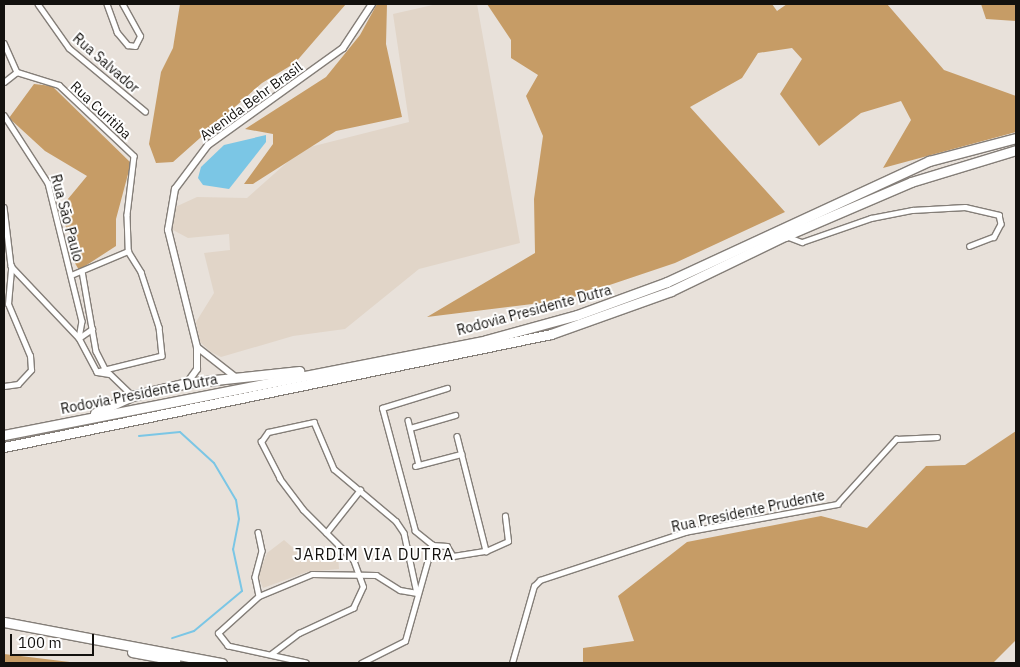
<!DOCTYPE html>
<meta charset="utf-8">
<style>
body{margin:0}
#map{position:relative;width:1020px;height:667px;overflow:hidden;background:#e8e1da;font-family:"IBM Plex Sans",sans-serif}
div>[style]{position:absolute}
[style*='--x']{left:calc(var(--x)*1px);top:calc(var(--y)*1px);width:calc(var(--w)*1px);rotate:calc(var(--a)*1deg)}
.built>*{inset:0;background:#e1d5c8}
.forest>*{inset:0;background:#c69c66}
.water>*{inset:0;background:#7bc6e5}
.stream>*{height:2px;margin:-1px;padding:0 1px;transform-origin:1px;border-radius:1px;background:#7bc6e5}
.roads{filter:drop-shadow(1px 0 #847e78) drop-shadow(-1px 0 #847e78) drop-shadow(0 1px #847e78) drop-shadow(0 -1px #847e78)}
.street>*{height:4.5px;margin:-2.25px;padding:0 2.25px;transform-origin:2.25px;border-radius:2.25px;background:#fff}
.secondary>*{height:6px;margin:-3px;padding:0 3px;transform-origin:3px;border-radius:3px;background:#fff}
.highway>*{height:9px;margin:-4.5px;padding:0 4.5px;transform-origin:4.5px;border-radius:4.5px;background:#fff}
span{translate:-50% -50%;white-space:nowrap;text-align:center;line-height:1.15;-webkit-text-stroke:4px #fff;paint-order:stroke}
.street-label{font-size:14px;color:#13110e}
.quarter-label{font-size:16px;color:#13110e;letter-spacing:1px}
.frame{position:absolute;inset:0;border:5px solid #13110e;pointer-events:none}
.scale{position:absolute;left:10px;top:634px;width:84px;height:22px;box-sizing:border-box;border:2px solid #13110e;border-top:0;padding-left:6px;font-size:15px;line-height:18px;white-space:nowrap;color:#13110e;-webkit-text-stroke:4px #fff;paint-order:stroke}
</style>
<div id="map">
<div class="built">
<div style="clip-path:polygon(437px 4px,477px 4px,520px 243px,419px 269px,345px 329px,293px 336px,221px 357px,211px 352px,200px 342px,196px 322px,214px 293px,204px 253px,230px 250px,229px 234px,188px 238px,173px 230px,173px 208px,197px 197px,247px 198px,302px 149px,409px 122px,393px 14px)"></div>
<div style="clip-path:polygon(284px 540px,306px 559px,338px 554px,339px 569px,307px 572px,263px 588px,258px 576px,267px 553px)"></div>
</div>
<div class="forest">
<div style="clip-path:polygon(180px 4px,346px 4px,295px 63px,262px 83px,173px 162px,156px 163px,149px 144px,161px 72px,173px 48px)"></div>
<div style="clip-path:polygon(377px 4px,387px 4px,386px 44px,402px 117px,336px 131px,253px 184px,244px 184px,273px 144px,273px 134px,245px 129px,326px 77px,360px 35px)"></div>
<div style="clip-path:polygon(487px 4px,772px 4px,777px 11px,787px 4px,887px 4px,944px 70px,1016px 96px,1016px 132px,883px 168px,911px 120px,901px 101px,861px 113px,819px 146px,780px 94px,802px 59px,792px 48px,758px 53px,742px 78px,690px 107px,785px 212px,675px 263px,565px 300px,427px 317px,535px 253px,534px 199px,543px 136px,526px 96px,538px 75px,511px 58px,511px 40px)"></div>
<div style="clip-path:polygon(981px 4px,1016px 4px,1016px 21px,986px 19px)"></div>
<div style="clip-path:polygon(34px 84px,52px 86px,131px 163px,116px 219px,116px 246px,79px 270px,69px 253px,69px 233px,58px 211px,87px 176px,45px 151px,9px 118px)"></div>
<div style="clip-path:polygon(1016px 431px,1016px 640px,993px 663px,583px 663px,583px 648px,634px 641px,618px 596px,687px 542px,821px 516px,867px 528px,926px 466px,965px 465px)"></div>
<div style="clip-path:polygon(4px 654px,78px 663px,79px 663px,4px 663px)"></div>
</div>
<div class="water">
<div style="clip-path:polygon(266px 135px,266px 142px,229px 189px,203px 185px,198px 178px,201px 167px,224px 145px)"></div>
</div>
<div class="stream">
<div style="--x:139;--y:436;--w:41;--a:-5.6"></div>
<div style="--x:180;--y:432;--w:46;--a:42.4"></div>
<div style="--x:214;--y:463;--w:43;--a:59.3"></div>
<div style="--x:236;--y:500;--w:19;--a:81"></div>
<div style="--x:239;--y:519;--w:31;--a:101"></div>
<div style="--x:233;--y:549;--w:43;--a:77.9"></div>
<div style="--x:242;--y:591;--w:62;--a:140.2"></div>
<div style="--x:194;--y:631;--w:23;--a:162"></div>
</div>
<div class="roads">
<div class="street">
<div style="--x:38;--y:4;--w:54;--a:54.8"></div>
<div style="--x:69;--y:48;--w:99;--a:39.7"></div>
<div style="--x:107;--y:4;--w:30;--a:70"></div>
<div style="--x:117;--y:32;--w:17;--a:50"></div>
<div style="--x:128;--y:45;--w:7;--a:8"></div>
<div style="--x:135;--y:46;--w:11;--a:-63"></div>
<div style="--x:140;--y:36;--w:37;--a:-119"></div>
<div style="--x:4;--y:43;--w:32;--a:66"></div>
<div style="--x:17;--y:72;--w:44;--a:17.2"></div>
<div style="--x:59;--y:85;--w:103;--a:43.4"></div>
<div style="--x:134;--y:156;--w:59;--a:96.8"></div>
<div style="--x:127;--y:215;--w:36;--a:88"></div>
<div style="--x:4;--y:82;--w:16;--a:-38"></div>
<div style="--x:4;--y:115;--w:81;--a:57.1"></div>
<div style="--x:48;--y:183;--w:142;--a:76.2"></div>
<div style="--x:82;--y:321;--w:17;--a:100"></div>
<div style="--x:4;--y:207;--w:59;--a:83.2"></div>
<div style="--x:11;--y:266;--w:99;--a:46.6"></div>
<div style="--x:79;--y:338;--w:38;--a:62"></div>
<div style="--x:97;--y:372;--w:12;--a:9"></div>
<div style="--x:786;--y:236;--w:17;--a:21"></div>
<div style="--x:802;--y:242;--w:73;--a:-19.2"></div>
<div style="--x:871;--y:218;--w:42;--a:-11"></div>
<div style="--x:912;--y:210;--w:53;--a:-3.2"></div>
<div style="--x:965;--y:207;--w:35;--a:13"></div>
<div style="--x:999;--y:215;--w:9;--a:77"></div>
<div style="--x:1001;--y:224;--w:15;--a:118"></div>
<div style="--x:994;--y:237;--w:26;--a:159"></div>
<div style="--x:82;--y:271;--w:81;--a:80.1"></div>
<div style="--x:96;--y:351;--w:20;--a:63"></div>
<div style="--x:105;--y:369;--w:37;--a:44"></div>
<div style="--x:71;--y:275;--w:62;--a:-22.8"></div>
<div style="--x:128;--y:251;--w:25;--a:58"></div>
<div style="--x:141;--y:272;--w:58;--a:71.9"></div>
<div style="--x:159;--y:327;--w:29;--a:84"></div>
<div style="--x:162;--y:356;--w:67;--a:166.2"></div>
<div style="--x:79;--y:338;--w:16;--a:-35"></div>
<div style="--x:4;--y:386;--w:14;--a:-8"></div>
<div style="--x:18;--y:384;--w:19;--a:-47"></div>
<div style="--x:31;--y:370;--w:14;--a:-94"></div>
<div style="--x:30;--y:356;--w:56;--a:-112.9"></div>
<div style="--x:8;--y:304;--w:38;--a:-85"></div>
<div style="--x:408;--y:420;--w:46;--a:76.3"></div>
<div style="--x:410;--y:428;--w:47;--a:-16.1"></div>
<div style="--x:457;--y:436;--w:119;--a:75.8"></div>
<div style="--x:415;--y:466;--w:48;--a:-14.6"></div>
<div style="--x:258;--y:532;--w:19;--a:78"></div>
<div style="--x:262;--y:551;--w:27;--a:105"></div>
<div style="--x:255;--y:577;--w:19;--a:78"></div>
<div style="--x:326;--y:533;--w:55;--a:-51.7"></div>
<div style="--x:432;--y:545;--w:15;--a:4"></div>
<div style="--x:447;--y:546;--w:12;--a:59"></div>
<div style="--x:453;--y:556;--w:33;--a:-9"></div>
<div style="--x:486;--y:551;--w:24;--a:-24"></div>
<div style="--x:508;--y:541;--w:25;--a:-97"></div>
<div style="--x:271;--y:654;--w:35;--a:-37"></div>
<div style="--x:299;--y:633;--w:60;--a:-24.8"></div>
<div style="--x:353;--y:608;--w:23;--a:-65"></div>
<div style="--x:363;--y:587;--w:29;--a:-110"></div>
<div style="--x:353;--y:560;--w:71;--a:-135"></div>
<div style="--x:303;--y:510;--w:39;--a:-127"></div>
<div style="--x:280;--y:479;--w:42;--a:-117.2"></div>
<div style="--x:261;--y:442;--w:12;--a:-55"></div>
<div style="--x:268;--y:432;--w:47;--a:-12.3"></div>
<div style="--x:314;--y:422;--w:51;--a:66.9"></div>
<div style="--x:334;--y:469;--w:81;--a:40"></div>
<div style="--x:396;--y:521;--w:14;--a:56"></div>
<div style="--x:404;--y:533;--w:61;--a:77.8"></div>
<div style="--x:306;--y:663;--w:80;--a:-167.7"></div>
<div style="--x:228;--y:646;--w:16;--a:-128"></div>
<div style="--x:218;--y:633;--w:55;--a:-42.1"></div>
<div style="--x:259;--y:596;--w:57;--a:-22.5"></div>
<div style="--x:312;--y:574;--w:64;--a:0.9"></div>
<div style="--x:376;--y:575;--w:28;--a:32"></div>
<div style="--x:400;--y:590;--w:17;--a:10"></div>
<div style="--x:361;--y:663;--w:49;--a:-26.6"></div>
<div style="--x:405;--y:641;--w:100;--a:-74.3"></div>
<div style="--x:432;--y:545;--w:22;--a:-141"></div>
<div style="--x:415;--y:531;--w:127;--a:-105"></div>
<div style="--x:382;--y:408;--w:68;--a:-17.1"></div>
<div style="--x:512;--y:663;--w:80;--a:-74.1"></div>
<div style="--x:534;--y:586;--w:8;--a:-45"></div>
<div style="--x:540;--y:580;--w:153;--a:-18.3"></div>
<div style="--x:685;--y:532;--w:155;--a:-10.4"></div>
<div style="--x:837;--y:504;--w:88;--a:-47.8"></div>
<div style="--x:896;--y:439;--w:41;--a:-2.8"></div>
</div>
<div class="secondary">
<div style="--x:197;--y:347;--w:47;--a:38.1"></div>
<div style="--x:187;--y:383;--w:17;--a:-54"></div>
<div style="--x:197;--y:369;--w:22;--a:-90"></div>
<div style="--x:197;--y:347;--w:121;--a:-103.9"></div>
<div style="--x:168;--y:230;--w:42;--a:-80.3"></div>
<div style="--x:175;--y:189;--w:55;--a:-53.1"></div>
<div style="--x:208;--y:145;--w:166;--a:-35.7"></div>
<div style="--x:343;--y:48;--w:53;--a:-56.6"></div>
</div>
<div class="highway">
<div style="--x:95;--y:413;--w:41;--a:-24.7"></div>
<div style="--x:132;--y:396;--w:57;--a:-13.3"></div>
<div style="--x:187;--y:383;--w:113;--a:-6.1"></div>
<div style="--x:4;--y:435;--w:491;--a:-11.1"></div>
<div style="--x:486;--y:340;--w:94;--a:-15.4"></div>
<div style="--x:577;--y:315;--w:96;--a:-20.1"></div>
<div style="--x:667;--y:282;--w:289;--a:-24.8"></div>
<div style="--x:929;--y:161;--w:90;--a:-14.8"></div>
<div style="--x:4;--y:447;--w:559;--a:-11.67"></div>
<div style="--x:551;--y:334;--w:127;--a:-19.7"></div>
<div style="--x:671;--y:291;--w:127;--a:-25.8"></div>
<div style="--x:785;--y:236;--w:137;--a:-23.2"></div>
<div style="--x:911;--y:182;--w:110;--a:-16.9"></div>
<div style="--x:4;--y:622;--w:222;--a:10.7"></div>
<div style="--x:132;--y:652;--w:44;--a:10.5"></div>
</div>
</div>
<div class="street-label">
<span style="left:106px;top:63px;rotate:41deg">Rua Salvador</span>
<span style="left:251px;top:101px;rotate:-36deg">Avenida Behr Brasil</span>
<span style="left:101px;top:110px;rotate:43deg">Rua Curitiba</span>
<span style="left:67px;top:218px;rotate:75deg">Rua São Paulo</span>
<span style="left:534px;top:310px;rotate:-15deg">Rodovia Presidente Dutra</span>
<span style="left:139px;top:394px;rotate:-11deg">Rodovia Presidente Dutra</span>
<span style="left:748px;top:511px;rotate:-12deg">Rua Presidente Prudente</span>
</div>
<div class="quarter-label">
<span style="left:374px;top:554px">JARDIM VIA DUTRA</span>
</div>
<div class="frame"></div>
<div class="scale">100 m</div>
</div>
